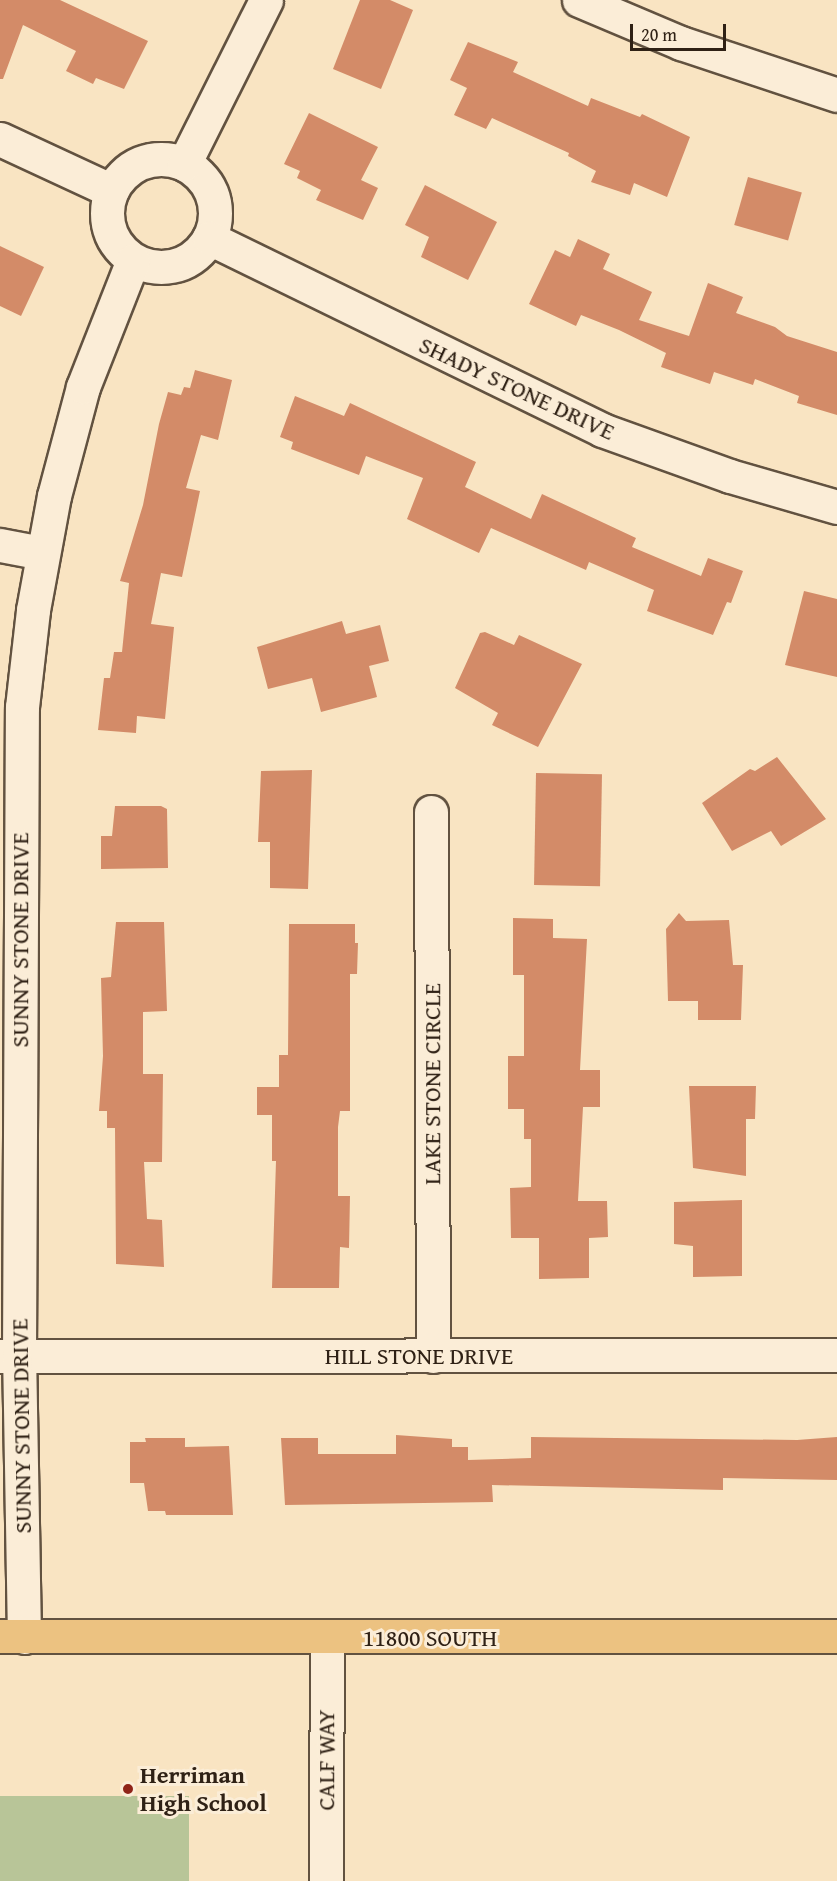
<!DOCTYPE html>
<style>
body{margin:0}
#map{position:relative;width:837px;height:1881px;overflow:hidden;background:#f9e4c2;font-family:"Gentium Book Plus",serif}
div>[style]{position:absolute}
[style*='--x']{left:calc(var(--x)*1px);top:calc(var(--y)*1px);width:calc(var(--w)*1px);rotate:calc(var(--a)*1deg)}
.green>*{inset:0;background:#b8c598;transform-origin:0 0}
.building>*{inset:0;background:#d38b68;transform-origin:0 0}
.roads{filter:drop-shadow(2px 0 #625240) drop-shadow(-2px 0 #625240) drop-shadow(0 2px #625240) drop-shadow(0 -2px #625240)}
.minor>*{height:33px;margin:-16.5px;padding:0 16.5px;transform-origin:16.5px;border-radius:16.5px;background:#fbedd7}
.minor>.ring{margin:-16.5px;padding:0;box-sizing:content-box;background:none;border:33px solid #fbedd7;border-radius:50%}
.major>*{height:33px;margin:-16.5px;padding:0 16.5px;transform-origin:16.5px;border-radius:16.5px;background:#ecc281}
.dots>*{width:16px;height:16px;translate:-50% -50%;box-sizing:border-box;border:3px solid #fbedd7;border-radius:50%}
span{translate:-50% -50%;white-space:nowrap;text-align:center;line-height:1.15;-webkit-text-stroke:6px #fbedd7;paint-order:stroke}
.street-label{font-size:24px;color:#2f2115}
.poi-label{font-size:24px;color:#2f2115;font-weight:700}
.left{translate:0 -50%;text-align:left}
.scale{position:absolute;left:630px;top:24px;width:96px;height:27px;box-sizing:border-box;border:3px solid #2f2115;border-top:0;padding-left:8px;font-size:18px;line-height:21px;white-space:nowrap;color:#2f2115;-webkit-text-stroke:4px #fbedd7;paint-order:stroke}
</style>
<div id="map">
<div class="green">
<div style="left:0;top:1796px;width:189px;height:85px"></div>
</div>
<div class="building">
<div style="clip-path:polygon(0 0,60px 0,148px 41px,124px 89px,96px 78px,93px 84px,66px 71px,76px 51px,23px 25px,3px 79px,0 79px)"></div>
<div style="clip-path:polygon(360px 0,390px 0,413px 10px,381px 89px,333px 69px)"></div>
<div style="clip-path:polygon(468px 42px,518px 62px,513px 72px,588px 106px,591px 98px,640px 117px,642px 114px,690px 137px,667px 197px,634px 183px,630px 195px,591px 182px,596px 171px,568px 156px,569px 153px,492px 118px,486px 129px,454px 115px,467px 88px,450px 80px)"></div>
<div style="clip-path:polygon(309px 113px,378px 147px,361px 180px,378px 188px,363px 220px,316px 200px,321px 190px,297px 178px,300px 171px,284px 164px)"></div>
<div style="left:748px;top:177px;width:56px;height:50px;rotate:16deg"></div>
<div style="clip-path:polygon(425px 185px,497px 222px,468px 280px,421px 257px,429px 237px,405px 225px)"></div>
<div style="clip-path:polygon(578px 239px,610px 254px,603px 269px,652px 292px,639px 320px,689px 336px,708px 283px,743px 297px,736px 313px,775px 327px,787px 336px,837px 352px,837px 415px,797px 403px,799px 396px,755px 379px,753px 385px,714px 372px,710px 384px,661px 367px,666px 353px,619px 330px,581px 315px,576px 326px,529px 304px,555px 250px,570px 257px)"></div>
<div style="clip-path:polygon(0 246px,44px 267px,21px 316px,0 306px)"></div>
<div style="clip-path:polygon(195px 370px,232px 380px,218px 440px,201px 435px,186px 488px,200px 491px,182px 577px,161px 573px,151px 624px,174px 627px,165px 719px,137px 716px,136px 733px,98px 730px,104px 678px,110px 678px,114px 652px,122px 652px,129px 583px,120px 581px,143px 505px,159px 424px,168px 392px,181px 395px,184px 387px,190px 388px)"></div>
<div style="clip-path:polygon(295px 396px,344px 416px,350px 403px,476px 462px,465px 487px,531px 519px,542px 494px,636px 538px,632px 547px,701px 576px,708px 558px,743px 571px,731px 603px,727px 602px,713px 635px,647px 611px,654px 590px,589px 562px,586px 570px,491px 528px,479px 553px,407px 519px,423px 478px,366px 456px,359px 475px,291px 449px,293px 442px,280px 437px)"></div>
<div style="clip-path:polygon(804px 591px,837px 599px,837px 677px,785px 665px)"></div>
<div style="clip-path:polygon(342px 621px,346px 634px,380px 625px,389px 661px,369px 666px,377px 697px,321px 712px,312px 678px,268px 689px,257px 647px)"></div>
<div style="clip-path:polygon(485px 632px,514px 645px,519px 635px,582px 664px,538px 747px,492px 725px,498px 713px,455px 688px,480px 633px)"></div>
<div style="clip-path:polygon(777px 757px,826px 819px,781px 846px,771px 831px,732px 851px,702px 803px,750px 769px,755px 771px)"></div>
<div style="clip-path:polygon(312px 770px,308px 889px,270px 888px,270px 842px,258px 842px,261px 771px)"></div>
<div style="left:536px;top:773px;width:66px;height:112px;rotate:1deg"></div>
<div style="clip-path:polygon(115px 806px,161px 806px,167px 809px,168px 868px,101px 869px,101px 836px,112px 836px)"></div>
<div style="clip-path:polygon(679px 913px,686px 921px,729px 920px,733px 965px,743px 965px,741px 1020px,698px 1020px,698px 1001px,668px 1001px,666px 929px)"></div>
<div style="clip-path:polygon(513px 918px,553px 919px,553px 938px,587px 939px,580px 1070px,600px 1070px,600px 1107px,583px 1107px,578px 1201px,607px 1201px,608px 1237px,589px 1238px,589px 1278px,539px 1279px,539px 1238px,511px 1238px,510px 1188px,531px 1187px,531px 1139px,524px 1139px,524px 1109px,508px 1109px,508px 1056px,524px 1056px,524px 975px,513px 975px)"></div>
<div style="clip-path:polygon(116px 922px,164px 922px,167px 1011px,143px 1012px,143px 1074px,163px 1074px,162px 1162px,144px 1162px,147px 1219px,162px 1220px,164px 1267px,116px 1264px,115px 1128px,107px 1128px,107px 1111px,99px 1111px,103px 1056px,101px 978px,111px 977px)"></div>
<div style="clip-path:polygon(289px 924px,355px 924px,355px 943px,358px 943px,357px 974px,350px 974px,350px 1111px,340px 1111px,338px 1127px,338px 1196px,350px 1196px,349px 1248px,340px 1247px,339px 1288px,272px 1288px,276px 1161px,272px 1161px,272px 1115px,257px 1115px,257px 1087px,279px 1087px,279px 1055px,288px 1055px)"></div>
<div style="clip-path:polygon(689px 1086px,756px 1086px,755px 1119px,746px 1119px,746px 1176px,693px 1168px)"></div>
<div style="clip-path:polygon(742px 1200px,742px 1276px,693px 1277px,693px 1246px,674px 1244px,674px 1202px)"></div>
<div style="clip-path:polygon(396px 1435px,452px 1439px,452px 1447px,468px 1447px,468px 1460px,531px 1458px,531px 1437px,797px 1440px,837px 1437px,837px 1480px,723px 1478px,723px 1490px,492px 1485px,493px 1502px,285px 1505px,281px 1438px,318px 1438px,318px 1454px,396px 1454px)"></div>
<div style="clip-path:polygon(145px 1438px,185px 1438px,185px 1447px,229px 1446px,233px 1515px,166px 1515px,165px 1511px,148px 1511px,144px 1483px,130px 1483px,130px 1442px,146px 1442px)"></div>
</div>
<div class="roads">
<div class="minor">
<div style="--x:579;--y:0;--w:111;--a:22.9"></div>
<div style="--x:681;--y:43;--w:164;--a:18.4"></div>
<div style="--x:0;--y:139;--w:123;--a:24.9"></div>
<div class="ring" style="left:107px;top:159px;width:75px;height:75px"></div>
<div style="--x:184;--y:164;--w:183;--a:-63.4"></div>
<div style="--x:209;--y:238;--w:437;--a:26"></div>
<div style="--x:602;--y:430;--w:136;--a:19.8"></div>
<div style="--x:730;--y:476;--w:111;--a:16.2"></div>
<div style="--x:0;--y:545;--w:43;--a:10.8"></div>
<div style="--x:431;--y:812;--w:544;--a:89.79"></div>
<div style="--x:0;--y:1356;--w:837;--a:-0.07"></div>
<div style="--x:24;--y:1637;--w:281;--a:-91"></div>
<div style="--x:19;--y:1356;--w:649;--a:-89.74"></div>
<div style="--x:22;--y:707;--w:98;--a:-83.5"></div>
<div style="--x:33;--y:610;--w:116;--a:-79.6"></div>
<div style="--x:54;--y:496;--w:113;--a:-75.1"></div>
<div style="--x:83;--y:387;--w:136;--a:-68.5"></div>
<div style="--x:326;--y:1881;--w:242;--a:-89.8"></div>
</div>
<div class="major">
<div style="--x:0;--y:1636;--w:837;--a:0"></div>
</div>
</div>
<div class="dots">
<div style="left:128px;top:1789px;background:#8f2418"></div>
</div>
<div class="street-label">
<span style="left:517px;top:388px;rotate:25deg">SHADY STONE DRIVE</span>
<span style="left:20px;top:940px;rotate:-90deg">SUNNY STONE DRIVE</span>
<span style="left:432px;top:1084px;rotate:-90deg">LAKE STONE CIRCLE</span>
<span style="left:419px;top:1356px">HILL STONE DRIVE</span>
<span style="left:21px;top:1426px;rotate:-91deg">SUNNY STONE DRIVE</span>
<span style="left:430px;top:1638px">11800 SOUTH</span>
<span style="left:326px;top:1760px;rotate:-90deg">CALF WAY</span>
</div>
<div class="poi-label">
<span class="left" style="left:140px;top:1789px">Herriman<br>High School</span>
</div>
<div class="scale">20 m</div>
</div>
